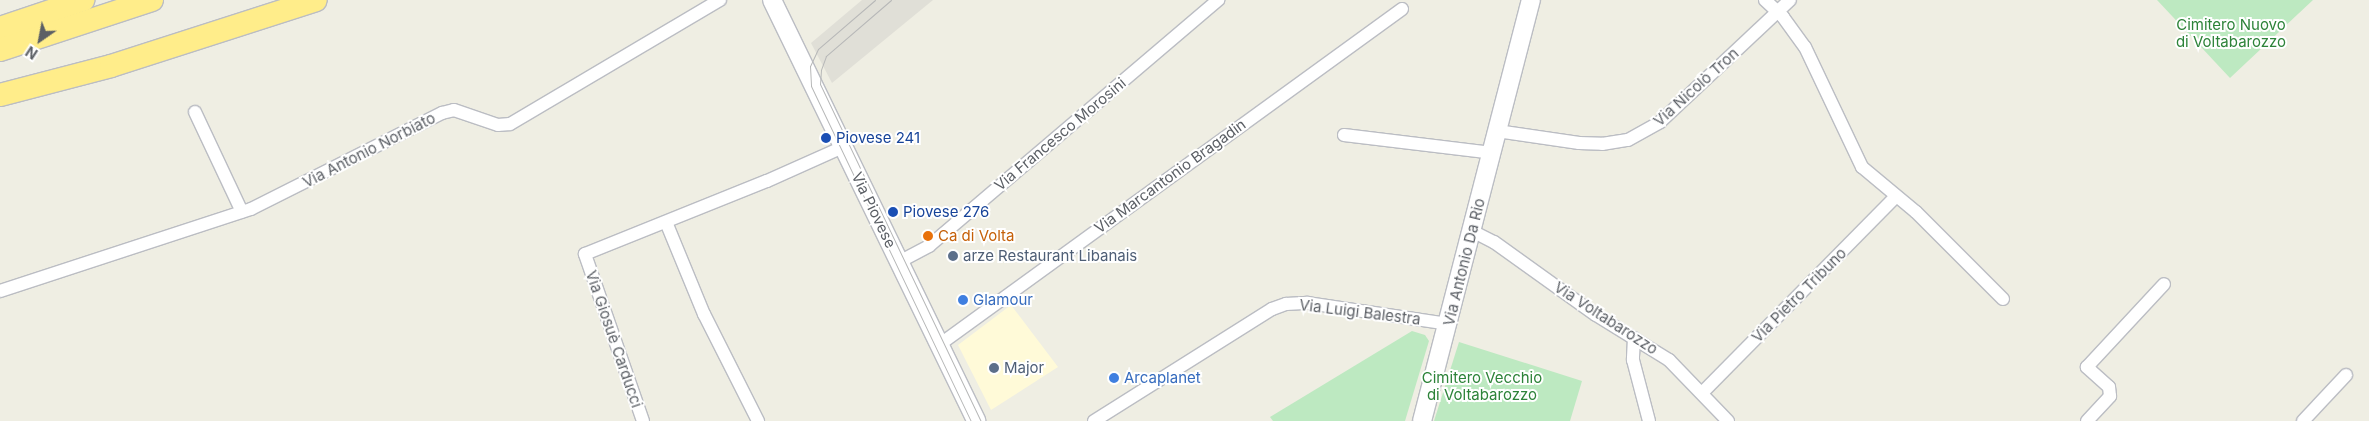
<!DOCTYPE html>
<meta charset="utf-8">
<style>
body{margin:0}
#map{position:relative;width:2369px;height:421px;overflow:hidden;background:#efeee3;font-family:Inter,sans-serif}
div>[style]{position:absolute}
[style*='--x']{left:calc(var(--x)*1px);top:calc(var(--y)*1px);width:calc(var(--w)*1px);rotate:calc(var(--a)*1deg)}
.commercial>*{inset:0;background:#fffad8}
.industrial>*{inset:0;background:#e0dfd7}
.green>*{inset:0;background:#bde9c1}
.roads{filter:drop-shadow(1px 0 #bbbdc3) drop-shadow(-1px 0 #bbbdc3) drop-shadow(0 1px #bbbdc3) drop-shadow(0 -1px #bbbdc3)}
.street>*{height:12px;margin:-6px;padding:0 6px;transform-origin:6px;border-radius:6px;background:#fff}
.secondary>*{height:18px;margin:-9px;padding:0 9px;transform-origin:9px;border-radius:9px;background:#fff}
.highway>*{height:22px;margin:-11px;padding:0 11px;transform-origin:11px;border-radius:11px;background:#ffed8a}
.tram>*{height:1px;margin:-0.5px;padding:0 0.5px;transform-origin:0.5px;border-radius:0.5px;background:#b7b8b8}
.dots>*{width:14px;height:14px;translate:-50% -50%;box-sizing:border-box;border:2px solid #fff;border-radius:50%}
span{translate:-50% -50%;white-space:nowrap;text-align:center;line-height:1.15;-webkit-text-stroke:4px #fff;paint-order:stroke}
.park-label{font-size:15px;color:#2d8339}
.street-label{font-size:15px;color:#5b5f65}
.transit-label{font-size:15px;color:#164399}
.left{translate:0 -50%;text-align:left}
.food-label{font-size:15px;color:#c56008}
.service-label{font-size:15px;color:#4e5e75}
.shop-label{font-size:15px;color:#366cbe}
.north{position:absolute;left:15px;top:15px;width:50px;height:50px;-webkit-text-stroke:4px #fff;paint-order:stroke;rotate:213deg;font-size:14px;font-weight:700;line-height:20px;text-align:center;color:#5b5f65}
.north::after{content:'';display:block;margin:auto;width:18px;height:22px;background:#5b5f65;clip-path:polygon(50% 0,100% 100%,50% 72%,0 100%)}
</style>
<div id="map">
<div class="commercial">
<div style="clip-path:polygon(1011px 305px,1058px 367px,991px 410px,958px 345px)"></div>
</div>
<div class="industrial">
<div style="clip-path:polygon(862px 0,933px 0,832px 83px,811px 43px)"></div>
</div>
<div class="green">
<div style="clip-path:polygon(2157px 0,2313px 0,2230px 78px)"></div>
<div style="clip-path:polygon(1412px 331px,1425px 335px,1429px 341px,1405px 421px,1273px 421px,1270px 417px)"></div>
<div style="clip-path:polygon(1459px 342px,1582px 381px,1570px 421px,1434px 421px)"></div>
</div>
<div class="roads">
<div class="street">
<div style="--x:1765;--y:0;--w:25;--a:43"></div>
<div style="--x:1783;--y:17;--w:37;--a:54"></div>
<div style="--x:1805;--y:47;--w:133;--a:64.6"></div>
<div style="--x:1862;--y:167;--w:70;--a:39.8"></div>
<div style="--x:1916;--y:212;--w:123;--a:45"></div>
<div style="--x:195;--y:112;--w:110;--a:64.8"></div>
<div style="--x:1497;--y:131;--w:83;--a:8.3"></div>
<div style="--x:1579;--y:143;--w:23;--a:2"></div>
<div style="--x:1602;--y:144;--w:26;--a:-9"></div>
<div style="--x:1628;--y:140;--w:37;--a:-29"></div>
<div style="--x:1660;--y:122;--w:178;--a:-43.2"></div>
<div style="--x:1344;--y:135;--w:149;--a:6.9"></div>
<div style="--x:666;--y:222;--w:100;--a:67.6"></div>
<div style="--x:704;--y:314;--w:120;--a:63.2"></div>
<div style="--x:1472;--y:231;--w:25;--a:27"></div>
<div style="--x:1494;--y:242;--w:125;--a:35.6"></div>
<div style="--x:1596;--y:315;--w:86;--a:31.7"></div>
<div style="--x:1669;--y:360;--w:85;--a:46"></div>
<div style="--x:899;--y:262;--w:34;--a:-28"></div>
<div style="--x:929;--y:246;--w:380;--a:-40.4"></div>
<div style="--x:0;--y:291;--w:264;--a:-18.1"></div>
<div style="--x:251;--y:209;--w:214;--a:-26.7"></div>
<div style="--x:442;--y:113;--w:12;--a:-14"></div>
<div style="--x:454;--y:110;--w:46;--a:18.8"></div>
<div style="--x:498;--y:125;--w:12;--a:-5"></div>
<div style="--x:510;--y:124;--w:244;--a:-30.6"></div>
<div style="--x:1634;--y:338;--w:22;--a:93"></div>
<div style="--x:1633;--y:360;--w:63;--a:75.3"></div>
<div style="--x:939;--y:345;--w:572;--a:-35.97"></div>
<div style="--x:1702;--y:393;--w:275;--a:-45.4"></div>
<div style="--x:643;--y:421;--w:177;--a:-109.2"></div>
<div style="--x:585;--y:254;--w:196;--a:-21.9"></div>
<div style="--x:767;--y:181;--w:83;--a:-24.1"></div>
<div style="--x:1094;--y:421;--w:210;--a:-32.2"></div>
<div style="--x:1272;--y:309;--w:15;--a:-20"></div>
<div style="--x:1286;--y:304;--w:22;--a:-3"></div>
<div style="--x:1308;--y:303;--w:142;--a:8.5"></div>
<div style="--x:2087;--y:421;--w:34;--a:-47"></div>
<div style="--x:2110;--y:396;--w:9;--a:-96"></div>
<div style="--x:2109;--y:387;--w:30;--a:-138"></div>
<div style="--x:2087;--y:367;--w:113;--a:-47.1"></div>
<div style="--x:2303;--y:421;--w:63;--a:-46.9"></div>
</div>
<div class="secondary">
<div style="--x:772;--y:0;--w:468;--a:64.1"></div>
<div style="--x:1422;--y:421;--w:435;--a:-75.5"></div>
</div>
<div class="highway">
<div style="--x:0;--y:28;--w:88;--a:-18.6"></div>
<div style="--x:0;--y:50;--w:160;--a:-18.2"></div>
<div style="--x:0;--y:95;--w:115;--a:-14.6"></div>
<div style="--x:111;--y:66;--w:215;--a:-17.8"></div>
</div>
</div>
<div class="tram">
<div style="--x:875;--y:0;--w:75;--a:139.3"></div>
<div style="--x:818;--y:49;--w:19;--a:115"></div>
<div style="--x:810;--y:66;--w:20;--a:87"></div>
<div style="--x:811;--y:86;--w:371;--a:64.5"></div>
<div style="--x:891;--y:0;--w:86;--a:139.3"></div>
<div style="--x:826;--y:56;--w:15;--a:110"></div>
<div style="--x:821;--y:70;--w:14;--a:94"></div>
<div style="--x:820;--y:84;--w:373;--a:64.5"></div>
</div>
<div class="dots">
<div style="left:826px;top:138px;background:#1a4fb4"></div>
<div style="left:893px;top:212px;background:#1a4fb4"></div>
<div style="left:928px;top:236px;background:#e8710a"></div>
<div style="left:953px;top:256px;background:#5c6f8a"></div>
<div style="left:963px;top:300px;background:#3f7fe0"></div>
<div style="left:994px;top:368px;background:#5c6f8a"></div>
<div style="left:1114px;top:378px;background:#3f7fe0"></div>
</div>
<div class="park-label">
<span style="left:2231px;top:33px">Cimitero Nuovo<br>di Voltabarozzo</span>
<span style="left:1482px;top:386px">Cimitero Vecchio<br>di Voltabarozzo</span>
</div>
<div class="street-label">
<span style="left:1696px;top:87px;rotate:-42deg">Via Nicolò Tron</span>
<span style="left:1060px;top:134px;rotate:-40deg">Via Francesco Morosini</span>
<span style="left:369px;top:150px;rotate:-27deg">Via Antonio Norbiato</span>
<span style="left:1170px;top:176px;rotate:-36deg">Via Marcantonio Bragadin</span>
<span style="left:874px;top:210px;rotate:64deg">Via Piovese</span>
<span style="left:1464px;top:262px;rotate:-76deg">Via Antonio Da Rio</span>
<span style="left:1799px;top:295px;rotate:-45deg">Via Pietro Tribuno</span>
<span style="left:1360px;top:312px;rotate:7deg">Via Luigi Balestra</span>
<span style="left:1606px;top:318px;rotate:33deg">Via Voltabarozzo</span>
<span style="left:614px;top:339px;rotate:71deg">Via Giosuè Carducci</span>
</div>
<div class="transit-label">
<span class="left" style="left:836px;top:138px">Piovese 241</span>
<span class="left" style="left:903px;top:212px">Piovese 276</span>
</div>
<div class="food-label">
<span class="left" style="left:938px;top:236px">Ca di Volta</span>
</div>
<div class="service-label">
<span class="left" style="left:963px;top:256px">arze Restaurant Libanais</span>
<span class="left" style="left:1004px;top:368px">Major</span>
</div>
<div class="shop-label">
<span class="left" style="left:973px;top:300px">Glamour</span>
<span class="left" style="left:1124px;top:378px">Arcaplanet</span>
</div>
<div class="north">N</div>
</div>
